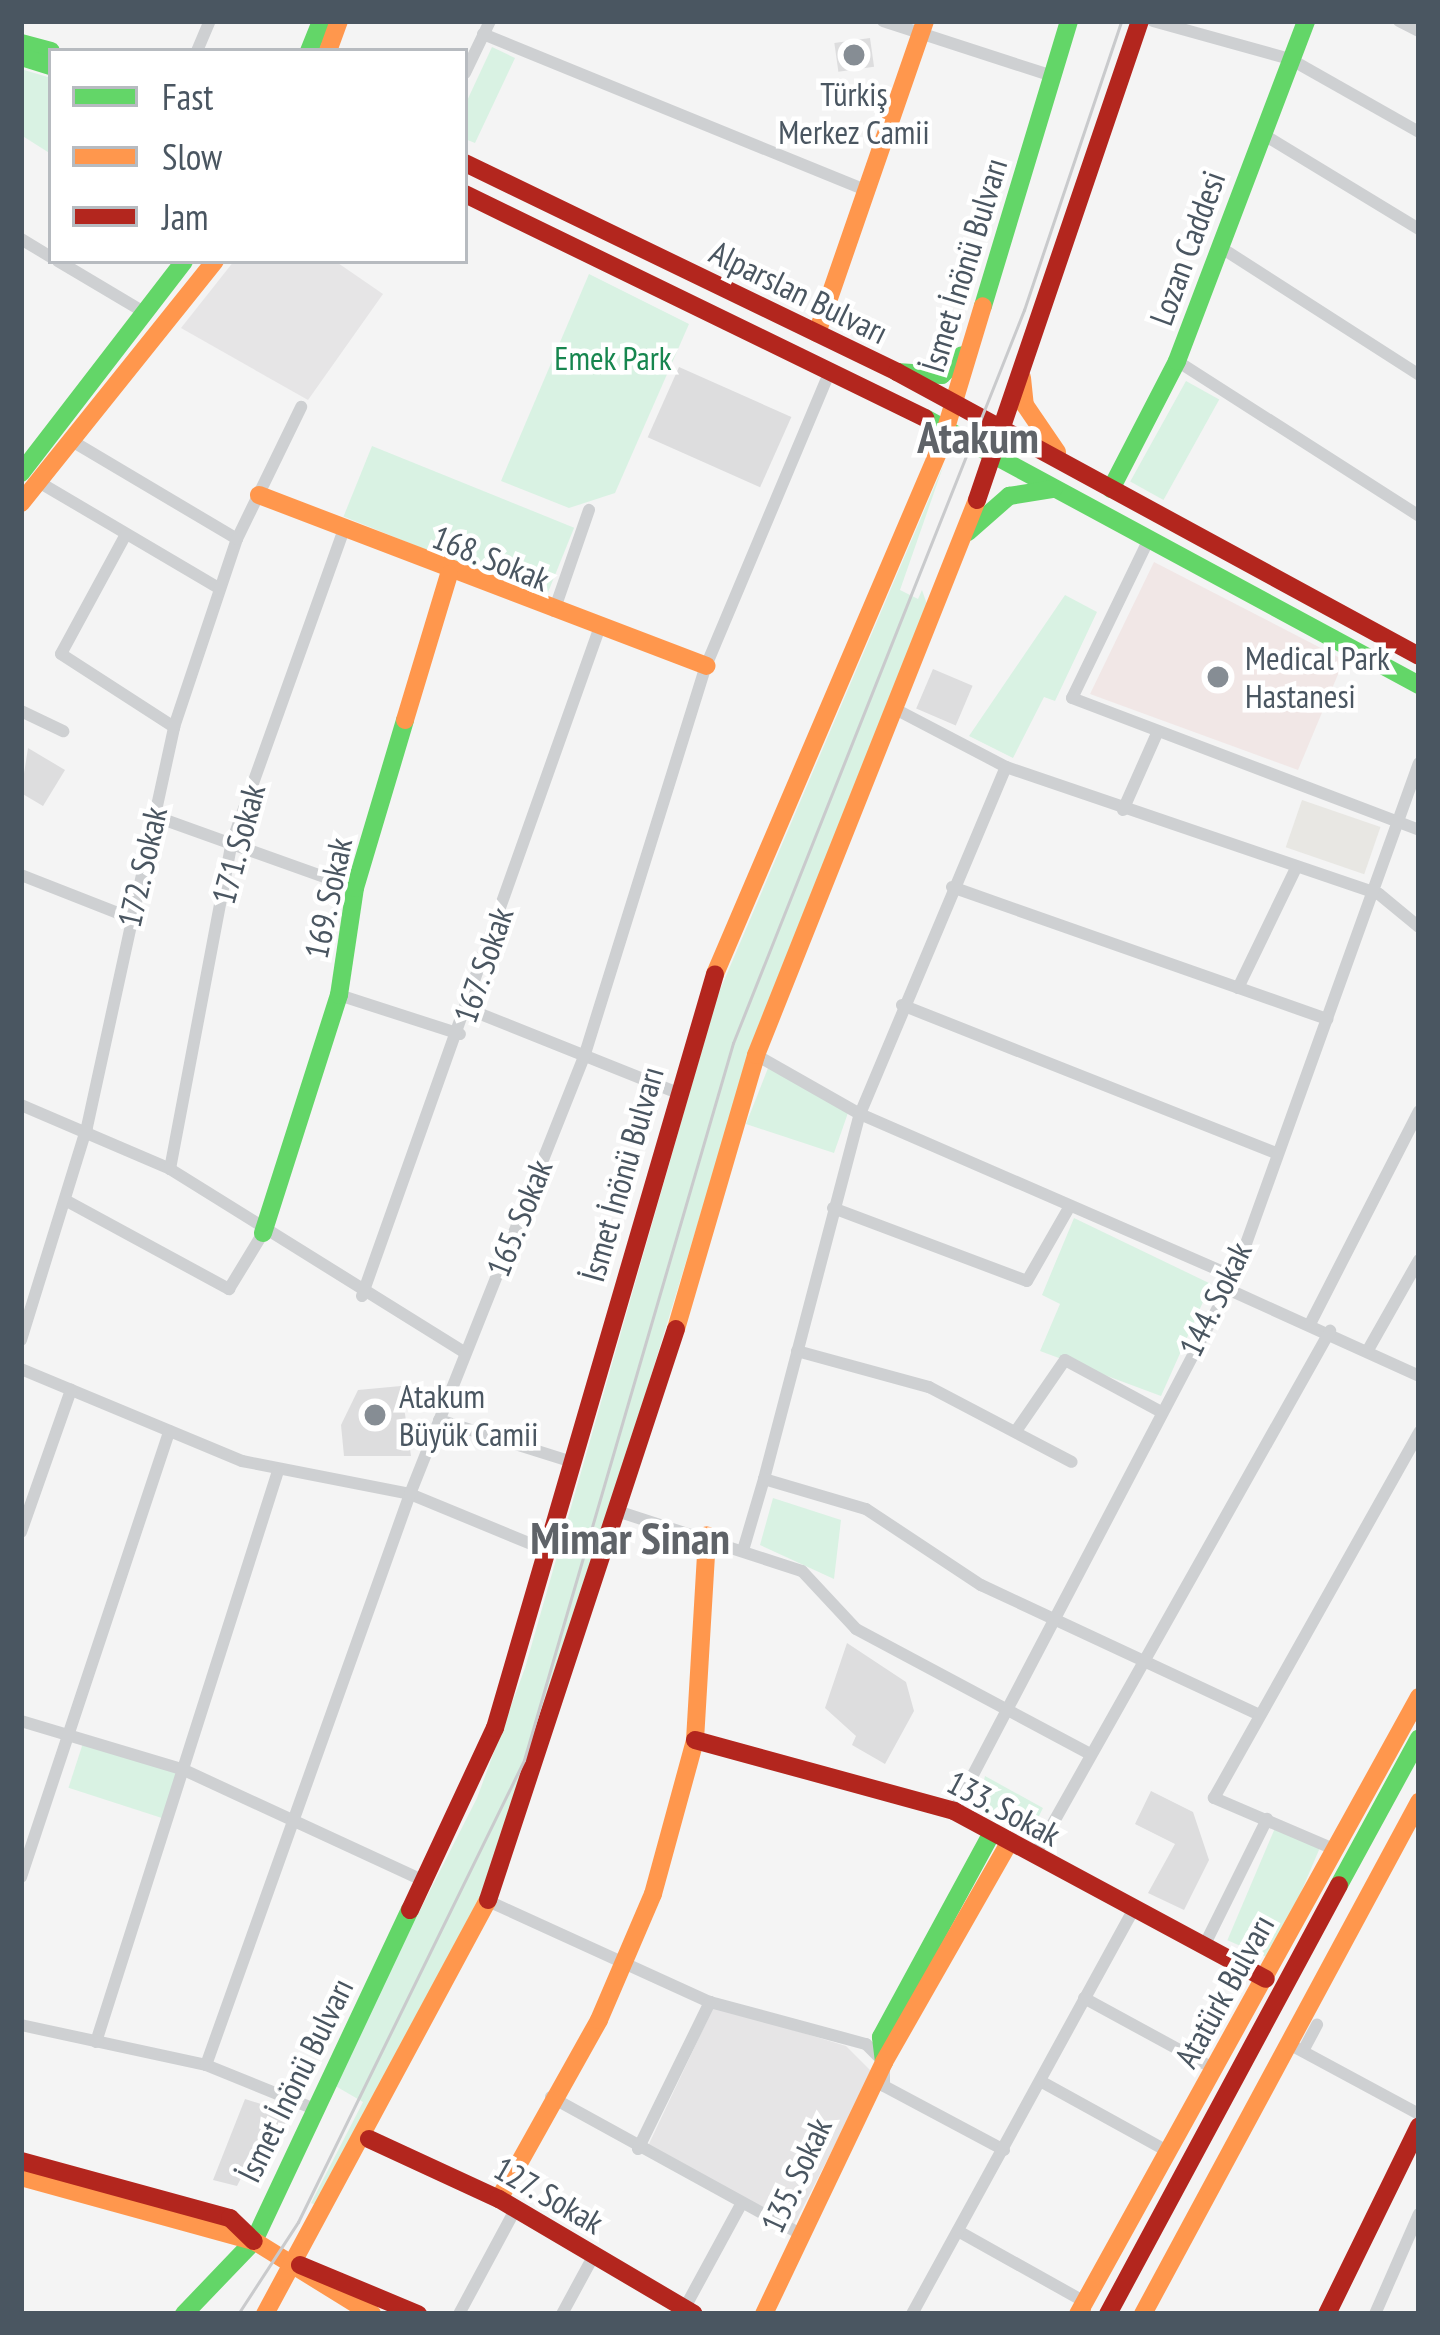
<!DOCTYPE html>
<meta charset="utf-8">
<style>
body{margin:0}
#map{position:relative;width:1440px;height:2335px;overflow:hidden;background:#f4f4f4;font-family:"PT Sans Narrow",sans-serif}
div>[style]{position:absolute}
[style*='--x']{left:calc(var(--x)*1px);top:calc(var(--y)*1px);width:calc(var(--w)*1px);rotate:calc(var(--a)*1deg)}
.commercial>*{inset:0;background:#e8e7e3;transform-origin:0 0}
.education>*{inset:0;background:#e6e5e6}
.medical>*{inset:0;background:#f1e7e6}
.green>*{inset:0;background:#d9f2e3;transform-origin:0 0}
.building>*{inset:0;background:#ddddde;transform-origin:0 0}
.street>*{height:12px;margin:-6px;padding:0 6px;transform-origin:6px;border-radius:6px;background:#ced0d2}
.fast>*{height:18px;margin:-9px;padding:0 9px;transform-origin:9px;border-radius:9px;background:#63d668}
.slow>*{height:18px;margin:-9px;padding:0 9px;transform-origin:9px;border-radius:9px;background:#ff974d}
.jam>*{height:18px;margin:-9px;padding:0 9px;transform-origin:9px;border-radius:9px;background:#b3261e}
.tram>*{height:3px;margin:-1.5px;padding:0 1.5px;transform-origin:1.5px;border-radius:1.5px;background:#c9cacc}
.dots>*{width:33px;height:33px;translate:-50% -50%;box-sizing:border-box;border:6px solid #fff;border-radius:50%}
span{translate:-50% -50%;white-space:nowrap;text-align:center;line-height:1.15;-webkit-text-stroke:9px #fff;paint-order:stroke}
.poi-label{font-size:33px;color:#4a5661}
.left{translate:0 -50%;text-align:left}
.street-label{font-size:33px;color:#4a5661}
.park-label{font-size:33px;color:#17864f}
.district-label{font-size:45px;color:#5f6368;font-weight:700}
.frame{position:absolute;inset:0;border:24px solid #4a5661;pointer-events:none}
.legend{position:absolute;left:48px;top:48px;width:420px;height:216px;box-sizing:border-box;background:#fff;border:3px solid #b7bbc0;margin:0;padding:15px 21px;list-style:none;font-size:36px;color:#4a5661}
.legend li{display:flex;align-items:center;gap:24px;height:60px}
.legend b{width:60px;border:3px solid #b7bbc0}
</style>
<div id="map">
<div class="commercial">
<div style="left:1302px;top:800px;width:83px;height:50px;rotate:19deg"></div>
</div>
<div class="education">
<div style="clip-path:polygon(234px 261px,335px 261px,383px 294px,308px 400px,181px 328px)"></div>
<div style="clip-path:polygon(714px 2006px,846px 2046px,872px 2072px,794px 2225px,648px 2146px)"></div>
</div>
<div class="medical">
<div style="clip-path:polygon(1154px 562px,1344px 660px,1298px 770px,1090px 694px)"></div>
</div>
<div class="green">
<div style="clip-path:polygon(492px 47px,515px 58px,475px 143px,465px 139px,465px 105px)"></div>
<div style="clip-path:polygon(21px 69px,51px 78px,51px 154px,21px 135px)"></div>
<div style="clip-path:polygon(589px 274px,689px 324px,615px 493px,569px 508px,501px 481px)"></div>
<div style="left:1186px;top:381px;width:38px;height:115px;rotate:29deg"></div>
<div style="left:372px;top:446px;width:218px;height:76px;rotate:22deg"></div>
<div style="clip-path:polygon(944px 464px,900px 590px,918px 599px,922px 590px,930px 613px,759px 1024px,499px 1871px,326px 2210px,311px 2203px,363px 2102px,332px 2084px,477px 1798px,525px 1668px,717px 997px)"></div>
<div style="clip-path:polygon(1065px 595px,1097px 612px,1055px 701px,1044px 697px,1013px 758px,969px 736px)"></div>
<div style="clip-path:polygon(768px 1068px,849px 1110px,834px 1153px,746px 1124px)"></div>
<div style="clip-path:polygon(1074px 1218px,1211px 1284px,1161px 1396px,1040px 1351px,1060px 1304px,1042px 1295px)"></div>
<div style="clip-path:polygon(773px 1498px,841px 1520px,834px 1579px,760px 1545px)"></div>
<div style="left:83px;top:1743px;width:99px;height:47px;rotate:18deg"></div>
<div style="clip-path:polygon(985px 1776px,1043px 1808px,1029px 1836px,977px 1809px)"></div>
<div style="left:1275px;top:1828px;width:49px;height:122px;rotate:23deg"></div>
</div>
<div class="building">
<div style="left:870px;top:38px;width:29px;height:36px;rotate:82deg"></div>
<div style="left:679px;top:367px;width:123px;height:77px;rotate:24deg"></div>
<div style="left:933px;top:669px;width:43px;height:43px;rotate:23deg"></div>
<div style="clip-path:polygon(28px 748px,65px 770px,43px 806px,21px 793px)"></div>
<div style="clip-path:polygon(401px 1386px,411px 1456px,344px 1456px,341px 1425px,358px 1390px)"></div>
<div style="clip-path:polygon(847px 1643px,906px 1682px,914px 1711px,885px 1764px,852px 1745px,856px 1736px,825px 1708px)"></div>
<div style="clip-path:polygon(1151px 1791px,1193px 1812px,1209px 1860px,1184px 1910px,1148px 1893px,1175px 1844px,1135px 1824px)"></div>
<div style="clip-path:polygon(245px 2099px,289px 2113px,280px 2137px,265px 2131px,237px 2186px,213px 2180px)"></div>
</div>
<div class="street">
<div style="--x:883;--y:21;--w:175;--a:18"></div>
<div style="--x:1153;--y:21;--w:142;--a:15.5"></div>
<div style="--x:1290;--y:59;--w:148;--a:29.5"></div>
<div style="--x:1399;--y:21;--w:22;--a:27"></div>
<div style="--x:483;--y:34;--w:415;--a:22.2"></div>
<div style="--x:197;--y:51;--w:33;--a:-67"></div>
<div style="--x:465;--y:73;--w:58;--a:-64.3"></div>
<div style="--x:1261;--y:133;--w:185;--a:31.3"></div>
<div style="--x:21;--y:239;--w:35;--a:31"></div>
<div style="--x:1220;--y:247;--w:237;--a:32.7"></div>
<div style="--x:58;--y:261;--w:100;--a:30.7"></div>
<div style="--x:1177;--y:361;--w:287;--a:32.6"></div>
<div style="--x:77;--y:444;--w:186;--a:30.7"></div>
<div style="--x:37;--y:481;--w:212;--a:30.5"></div>
<div style="--x:125;--y:536;--w:134;--a:118.5"></div>
<div style="--x:61;--y:654;--w:135;--a:32.9"></div>
<div style="--x:1147;--y:543;--w:172;--a:115.8"></div>
<div style="--x:1072;--y:698;--w:371;--a:20.8"></div>
<div style="--x:554;--y:611;--w:107;--a:-70.9"></div>
<div style="--x:21;--y:711;--w:47;--a:25.5"></div>
<div style="--x:899;--y:711;--w:121;--a:27.6"></div>
<div style="--x:1006;--y:767;--w:394;--a:18.8"></div>
<div style="--x:1379;--y:894;--w:52;--a:39.5"></div>
<div style="--x:1123;--y:810;--w:86;--a:-66.1"></div>
<div style="--x:154;--y:816;--w:214;--a:19.7"></div>
<div style="--x:21;--y:875;--w:118;--a:21.4"></div>
<div style="--x:952;--y:887;--w:398;--a:19.4"></div>
<div style="--x:1238;--y:988;--w:133;--a:-64.2"></div>
<div style="--x:339;--y:995;--w:127;--a:17.9"></div>
<div style="--x:902;--y:1005;--w:399;--a:21.6"></div>
<div style="--x:468;--y:1009;--w:223;--a:21.8"></div>
<div style="--x:756;--y:1055;--w:120;--a:29.6"></div>
<div style="--x:860;--y:1114;--w:376;--a:-67.2"></div>
<div style="--x:21;--y:1105;--w:162;--a:23.2"></div>
<div style="--x:170;--y:1169;--w:346;--a:31.9"></div>
<div style="--x:170;--y:1169;--w:333;--a:-79.3"></div>
<div style="--x:232;--y:842;--w:331;--a:-70.3"></div>
<div style="--x:65;--y:1200;--w:187;--a:28.5"></div>
<div style="--x:229;--y:1289;--w:66;--a:-58.7"></div>
<div style="--x:833;--y:1208;--w:207;--a:20.6"></div>
<div style="--x:1027;--y:1281;--w:86;--a:-60.2"></div>
<div style="--x:1223;--y:1287;--w:215;--a:24.4"></div>
<div style="--x:362;--y:1296;--w:705;--a:-70.43"></div>
<div style="--x:1310;--y:1324;--w:239;--a:-62.9"></div>
<div style="--x:21;--y:1340;--w:223;--a:-72.8"></div>
<div style="--x:87;--y:1127;--w:409;--a:-77.7"></div>
<div style="--x:174;--y:727;--w:198;--a:-71.5"></div>
<div style="--x:237;--y:539;--w:147;--a:-64.1"></div>
<div style="--x:1368;--y:1350;--w:103;--a:-60.5"></div>
<div style="--x:797;--y:1351;--w:137;--a:15.3"></div>
<div style="--x:929;--y:1387;--w:161;--a:27.7"></div>
<div style="--x:21;--y:1369;--w:239;--a:22.6"></div>
<div style="--x:242;--y:1461;--w:171;--a:11.1"></div>
<div style="--x:410;--y:1494;--w:147;--a:22.4"></div>
<div style="--x:439;--y:1420;--w:136;--a:17.5"></div>
<div style="--x:1016;--y:1431;--w:86;--a:-55.4"></div>
<div style="--x:1065;--y:1360;--w:109;--a:28.4"></div>
<div style="--x:764;--y:1479;--w:377;--a:-75.3"></div>
<div style="--x:860;--y:1114;--w:408;--a:23.5"></div>
<div style="--x:620;--y:1512;--w:191;--a:18"></div>
<div style="--x:802;--y:1571;--w:79;--a:47"></div>
<div style="--x:856;--y:1629;--w:263;--a:28.1"></div>
<div style="--x:21;--y:1532;--w:151;--a:-70.6"></div>
<div style="--x:744;--y:1547;--w:71;--a:-73.6"></div>
<div style="--x:764;--y:1479;--w:106;--a:16.4"></div>
<div style="--x:866;--y:1509;--w:138;--a:33.5"></div>
<div style="--x:981;--y:1585;--w:306;--a:25"></div>
<div style="--x:21;--y:1721;--w:170;--a:16.7"></div>
<div style="--x:184;--y:1770;--w:267;--a:24.8"></div>
<div style="--x:954;--y:1811;--w:603;--a:-62.33"></div>
<div style="--x:1234;--y:1277;--w:546;--a:-70.21"></div>
<div style="--x:1336;--y:1850;--w:133;--a:-156.9"></div>
<div style="--x:1214;--y:1798;--w:420;--a:-60.7"></div>
<div style="--x:1034;--y:1857;--w:604;--a:-60.63"></div>
<div style="--x:21;--y:1877;--w:470;--a:-71.6"></div>
<div style="--x:488;--y:1901;--w:244;--a:24.5"></div>
<div style="--x:710;--y:2002;--w:162;--a:15.1"></div>
<div style="--x:866;--y:2044;--w:25;--a:45"></div>
<div style="--x:884;--y:2062;--w:24;--a:90"></div>
<div style="--x:884;--y:2086;--w:136;--a:28.1"></div>
<div style="--x:1204;--y:1946;--w:142;--a:-63.6"></div>
<div style="--x:1084;--y:1998;--w:148;--a:28.6"></div>
<div style="--x:21;--y:2025;--w:189;--a:12.2"></div>
<div style="--x:206;--y:2065;--w:114;--a:22.1"></div>
<div style="--x:96;--y:2042;--w:599;--a:-72.32"></div>
<div style="--x:1289;--y:2044;--w:148;--a:28.3"></div>
<div style="--x:1303;--y:2051;--w:30;--a:-62"></div>
<div style="--x:206;--y:2065;--w:606;--a:-70.34"></div>
<div style="--x:410;--y:1494;--w:470;--a:-68.3"></div>
<div style="--x:584;--y:1057;--w:410;--a:-72.7"></div>
<div style="--x:706;--y:666;--w:320;--a:-67.2"></div>
<div style="--x:1042;--y:2082;--w:145;--a:28.9"></div>
<div style="--x:551;--y:2097;--w:282;--a:28.8"></div>
<div style="--x:638;--y:2149;--w:164;--a:-63.9"></div>
<div style="--x:958;--y:2231;--w:145;--a:29.2"></div>
<div style="--x:682;--y:2313;--w:122;--a:-61.5"></div>
<div style="--x:459;--y:2314;--w:118;--a:-61.7"></div>
<div style="--x:562;--y:2314;--w:67;--a:-61.5"></div>
<div style="--x:912;--y:2314;--w:462;--a:-61.3"></div>
<div style="--x:1375;--y:2314;--w:109;--a:-66.3"></div>
</div>
<div class="fast">
<div style="--x:21;--y:43;--w:31;--a:15"></div>
<div style="--x:309;--y:51;--w:32;--a:-68"></div>
<div style="--x:21;--y:57;--w:31;--a:17"></div>
<div style="--x:983;--y:306;--w:298;--a:-73.2"></div>
<div style="--x:897;--y:372;--w:45;--a:3.8"></div>
<div style="--x:942;--y:375;--w:28;--a:-45"></div>
<div style="--x:925;--y:418;--w:562;--a:28.39"></div>
<div style="--x:21;--y:473;--w:267;--a:-52.4"></div>
<div style="--x:1111;--y:489;--w:144;--a:-62.7"></div>
<div style="--x:1177;--y:361;--w:364;--a:-69.2"></div>
<div style="--x:968;--y:532;--w:55;--a:-41.3"></div>
<div style="--x:1009;--y:496;--w:45;--a:-9"></div>
<div style="--x:263;--y:1233;--w:250;--a:-72.3"></div>
<div style="--x:339;--y:995;--w:108;--a:-81.5"></div>
<div style="--x:355;--y:888;--w:175;--a:-73.4"></div>
<div style="--x:1339;--y:1885;--w:167;--a:-61.4"></div>
<div style="--x:884;--y:2062;--w:25;--a:-97"></div>
<div style="--x:881;--y:2037;--w:231;--a:-61.5"></div>
<div style="--x:184;--y:2314;--w:101;--a:-46.2"></div>
<div style="--x:254;--y:2241;--w:366;--a:-64.8"></div>
</div>
<div class="slow">
<div style="--x:328;--y:51;--w:32;--a:-70"></div>
<div style="--x:817;--y:333;--w:330;--a:-70.9"></div>
<div style="--x:1022;--y:378;--w:27;--a:84"></div>
<div style="--x:1025;--y:405;--w:57;--a:55.8"></div>
<div style="--x:259;--y:495;--w:479;--a:20.9"></div>
<div style="--x:21;--y:503;--w:310;--a:-51.3"></div>
<div style="--x:405;--y:720;--w:152;--a:-73.2"></div>
<div style="--x:715;--y:974;--w:572;--a:-66.84"></div>
<div style="--x:940;--y:448;--w:148;--a:-73.2"></div>
<div style="--x:676;--y:1329;--w:285;--a:-73.7"></div>
<div style="--x:756;--y:1055;--w:597;--a:-68.29"></div>
<div style="--x:21;--y:2177;--w:242;--a:15.4"></div>
<div style="--x:254;--y:2241;--w:139;--a:31.7"></div>
<div style="--x:499;--y:2199;--w:205;--a:-60.8"></div>
<div style="--x:599;--y:2020;--w:137;--a:-66.8"></div>
<div style="--x:653;--y:1894;--w:160;--a:-74.7"></div>
<div style="--x:695;--y:1740;--w:205;--a:-86.6"></div>
<div style="--x:265;--y:2314;--w:470;--a:-61.7"></div>
<div style="--x:764;--y:2314;--w:279;--a:-64.5"></div>
<div style="--x:884;--y:2062;--w:252;--a:-60.3"></div>
<div style="--x:1078;--y:2314;--w:705;--a:-61.07"></div>
<div style="--x:1081;--y:2314;--w:6;--a:-81"></div>
<div style="--x:1143;--y:2314;--w:582;--a:-61.67"></div>
</div>
<div class="jam">
<div style="--x:465;--y:163;--w:480;--a:25.8"></div>
<div style="--x:897;--y:372;--w:594;--a:28.55"></div>
<div style="--x:465;--y:194;--w:512;--a:25.96"></div>
<div style="--x:977;--y:500;--w:506;--a:-71.21"></div>
<div style="--x:695;--y:1740;--w:269;--a:15.3"></div>
<div style="--x:954;--y:1811;--w:354;--a:28.3"></div>
<div style="--x:488;--y:1900;--w:601;--a:-71.78"></div>
<div style="--x:410;--y:1910;--w:201;--a:-65"></div>
<div style="--x:495;--y:1728;--w:785;--a:-73.73"></div>
<div style="--x:369;--y:2139;--w:143;--a:24.8"></div>
<div style="--x:499;--y:2199;--w:226;--a:30.5"></div>
<div style="--x:21;--y:2161;--w:217;--a:15.3"></div>
<div style="--x:230;--y:2218;--w:33;--a:44"></div>
<div style="--x:300;--y:2265;--w:128;--a:22.6"></div>
<div style="--x:1108;--y:2314;--w:487;--a:-61.7"></div>
<div style="--x:1327;--y:2314;--w:209;--a:-63.9"></div>
</div>
<div class="tram">
<div style="--x:238;--y:2314;--w:110;--a:-56.9"></div>
<div style="--x:298;--y:2222;--w:514;--a:-63.93"></div>
<div style="--x:524;--y:1760;--w:747;--a:-73.75"></div>
<div style="--x:733;--y:1043;--w:789;--a:-68.35"></div>
<div style="--x:1024;--y:310;--w:305;--a:-71.4"></div>
</div>
<div class="dots">
<div style="left:854px;top:55px;background:#868d94"></div>
<div style="left:1218px;top:677px;background:#868d94"></div>
<div style="left:375px;top:1415px;background:#868d94"></div>
</div>
<div class="poi-label">
<span style="left:854px;top:113px">Türkiş<br>Merkez Camii</span>
<span class="left" style="left:1245px;top:677px">Medical Park<br>Hastanesi</span>
<span class="left" style="left:399px;top:1415px">Atakum<br>Büyük Camii</span>
</div>
<div class="street-label">
<span style="left:1187px;top:248px;rotate:-70deg">Lozan Caddesi</span>
<span style="left:964px;top:265px;rotate:-73deg">İsmet İnönü Bulvarı</span>
<span style="left:799px;top:292px;rotate:26deg">Alparslan Bulvarı</span>
<span style="left:491px;top:558px;rotate:22deg">168. Sokak</span>
<span style="left:238px;top:844px;rotate:-75deg">171. Sokak</span>
<span style="left:142px;top:867px;rotate:-77deg">172. Sokak</span>
<span style="left:328px;top:898px;rotate:-78deg">169. Sokak</span>
<span style="left:483px;top:965px;rotate:-71deg">167. Sokak</span>
<span style="left:622px;top:1174px;rotate:-74deg">İsmet İnönü Bulvarı</span>
<span style="left:519px;top:1218px;rotate:-68deg">165. Sokak</span>
<span style="left:1215px;top:1299px;rotate:-64deg">144. Sokak</span>
<span style="left:1004px;top:1808px;rotate:28deg">133. Sokak</span>
<span style="left:1224px;top:1991px;rotate:-61deg">Atatürk Bulvarı</span>
<span style="left:295px;top:2080px;rotate:-64deg">İsmet İnönü Bulvarı</span>
<span style="left:796px;top:2175px;rotate:-65deg">135. Sokak</span>
<span style="left:549px;top:2195px;rotate:30deg">127. Sokak</span>
</div>
<div class="park-label">
<span style="left:613px;top:358px">Emek Park</span>
</div>
<div class="district-label">
<span style="left:978px;top:437px">Atakum</span>
<span style="left:630px;top:1538px">Mimar Sinan</span>
</div>
<div class="frame"></div>
<ul class="legend">
<li><b style="height:15px;background:#63d668"></b>Fast</li>
<li><b style="height:15px;background:#ff974d"></b>Slow</li>
<li><b style="height:15px;background:#b3261e"></b>Jam</li>
</ul>
</div>
